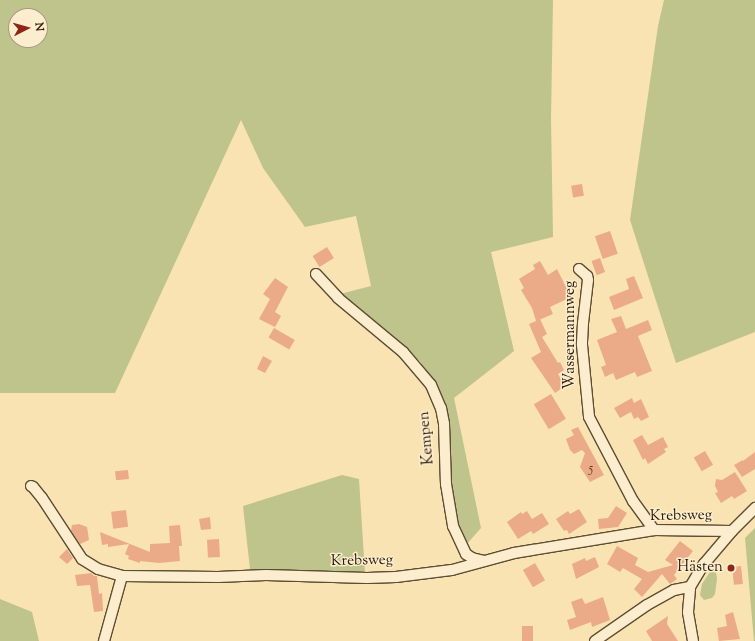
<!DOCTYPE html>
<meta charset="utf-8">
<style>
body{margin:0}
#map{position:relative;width:755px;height:641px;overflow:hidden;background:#fae3b3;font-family:"Sorts Mill Goudy",serif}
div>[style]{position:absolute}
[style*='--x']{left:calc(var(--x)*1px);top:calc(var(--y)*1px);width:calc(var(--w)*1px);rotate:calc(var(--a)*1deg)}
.green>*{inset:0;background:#bfc38c}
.building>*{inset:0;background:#ebaa88;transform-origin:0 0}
.roads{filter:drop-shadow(1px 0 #5d4d32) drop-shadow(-1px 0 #5d4d32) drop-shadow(0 1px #5d4d32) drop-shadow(0 -1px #5d4d32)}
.minor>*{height:10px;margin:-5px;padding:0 5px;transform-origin:5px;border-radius:5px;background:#fcedce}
.dots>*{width:11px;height:11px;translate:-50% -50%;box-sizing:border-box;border:2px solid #fcedce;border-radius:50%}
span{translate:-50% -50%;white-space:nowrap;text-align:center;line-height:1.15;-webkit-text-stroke:3px #fcedce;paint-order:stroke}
.number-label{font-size:13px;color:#5a3f27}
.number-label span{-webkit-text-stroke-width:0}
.street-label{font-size:15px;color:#291b07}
.poi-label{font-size:15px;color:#291b07}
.right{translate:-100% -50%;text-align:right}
.north{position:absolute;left:8px;top:8px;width:40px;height:40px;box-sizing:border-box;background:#fcedce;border:1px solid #a8997e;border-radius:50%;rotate:84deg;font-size:11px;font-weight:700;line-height:16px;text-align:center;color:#291b07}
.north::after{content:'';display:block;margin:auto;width:14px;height:18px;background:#8f2418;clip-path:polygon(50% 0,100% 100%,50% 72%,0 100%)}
</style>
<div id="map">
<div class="green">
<div style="clip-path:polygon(evenodd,0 0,553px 0,551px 119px,553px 237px,491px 252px,514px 351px,454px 398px,481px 528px,465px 546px,457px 527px,448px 471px,448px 418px,441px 395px,420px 361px,394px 341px,340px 294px,371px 286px,356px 216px,305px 227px,263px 168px,241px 120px,115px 393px,0 393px,0 0,16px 16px,40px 16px,40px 40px,16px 40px,16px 16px)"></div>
<div style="clip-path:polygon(664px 0,755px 0,755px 332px,676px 363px,630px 220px,658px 26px)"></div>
<div style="clip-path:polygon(342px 475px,359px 479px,365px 573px,250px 569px,243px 506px)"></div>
<div style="clip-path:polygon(755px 528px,755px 641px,754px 641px,745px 538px)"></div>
<div style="clip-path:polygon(715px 564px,717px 579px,715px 594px,712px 598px,704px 600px,700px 595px,702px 584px)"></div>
<div style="clip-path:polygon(0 599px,32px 612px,39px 641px,0 641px)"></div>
</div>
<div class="building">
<div style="left:582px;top:184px;width:12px;height:11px;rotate:81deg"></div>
<div style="left:610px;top:231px;width:24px;height:16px;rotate:71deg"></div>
<div style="left:327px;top:247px;width:13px;height:17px;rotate:58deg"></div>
<div style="left:600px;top:258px;width:15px;height:9px;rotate:70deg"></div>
<div style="clip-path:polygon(540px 261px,548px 275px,557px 269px,571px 297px,550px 307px,553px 314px,539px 320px,540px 319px,547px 334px,542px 337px,558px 363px,560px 362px,564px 370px,558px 374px,565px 386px,555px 393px,531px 358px,541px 352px,529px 324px,536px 321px,532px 308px,521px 290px,524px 288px,519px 279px,535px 269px,533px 265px)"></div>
<div style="clip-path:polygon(634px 276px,643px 298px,614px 310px,609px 297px,629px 289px,626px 279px)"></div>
<div style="clip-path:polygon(275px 278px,288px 287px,275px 312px,281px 316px,275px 327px,259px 319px,270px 299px,263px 294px)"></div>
<div style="clip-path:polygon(621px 316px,626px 329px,648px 320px,652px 330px,638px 336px,652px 371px,637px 377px,635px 372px,616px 380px,613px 373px,605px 377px,601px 367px,606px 365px,597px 340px,617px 332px,611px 319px)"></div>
<div style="left:274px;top:328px;width:24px;height:11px;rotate:30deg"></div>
<div style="clip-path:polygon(263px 356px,272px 361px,265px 373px,257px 369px)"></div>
<div style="left:551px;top:394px;width:29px;height:20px;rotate:59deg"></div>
<div style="clip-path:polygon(632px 398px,634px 403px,641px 399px,649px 417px,641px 421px,638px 417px,634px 419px,631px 412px,620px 418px,614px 408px)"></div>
<div style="clip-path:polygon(578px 427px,604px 475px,590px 482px,580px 467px,585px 453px,582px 450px,574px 454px,570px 450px,566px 439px,574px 435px,571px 430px)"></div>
<div style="clip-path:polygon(642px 435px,648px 445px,663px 437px,668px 447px,664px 449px,666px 452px,648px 464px,645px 458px,643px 460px,633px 440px)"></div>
<div style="left:705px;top:451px;width:16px;height:13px;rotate:60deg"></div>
<div style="clip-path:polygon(755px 452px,755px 469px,742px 477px,734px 465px,743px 460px,743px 461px)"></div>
<div style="left:128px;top:470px;width:9px;height:13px;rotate:84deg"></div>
<div style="clip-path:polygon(735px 472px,747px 491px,734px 499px,732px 496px,721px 503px,715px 493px,718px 492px,715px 486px,716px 479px,722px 480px)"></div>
<div style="clip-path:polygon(616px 506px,627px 513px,618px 527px,599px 529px,598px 519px,608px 518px)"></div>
<div style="clip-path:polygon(579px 509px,587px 522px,569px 534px,567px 530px,564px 531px,556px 519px,568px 511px,570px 514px)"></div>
<div style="left:126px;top:510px;width:17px;height:15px;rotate:83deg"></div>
<div style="clip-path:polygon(527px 511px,532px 519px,542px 513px,549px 524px,533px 534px,531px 531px,518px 539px,507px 522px,521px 512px,522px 514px)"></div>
<div style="clip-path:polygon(210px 517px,211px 529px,201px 530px,199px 519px)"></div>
<div style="clip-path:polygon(79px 524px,87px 527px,89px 540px,80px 544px,71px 531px,72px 525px)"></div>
<div style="clip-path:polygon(180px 525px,182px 546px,179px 546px,180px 561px,159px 563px,140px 561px,140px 563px,128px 559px,129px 556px,125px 554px,129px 544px,108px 547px,108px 544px,102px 545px,100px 532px,150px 552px,150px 544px,170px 543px,169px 526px)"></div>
<div style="left:219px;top:539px;width:18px;height:12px;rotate:87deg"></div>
<div style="clip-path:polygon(680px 541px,693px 551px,674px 575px,677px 579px,670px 584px,662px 574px,642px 597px,634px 589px,642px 579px,623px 568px,620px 572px,607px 564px,617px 546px,638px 558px,635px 565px,648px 572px,673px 565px,665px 560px)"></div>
<div style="clip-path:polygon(67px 549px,73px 558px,67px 564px,59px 557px)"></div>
<div style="clip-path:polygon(595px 557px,599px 567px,576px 579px,572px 564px,585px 558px,586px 561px)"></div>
<div style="left:535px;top:563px;width:20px;height:14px;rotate:60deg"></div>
<div style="left:741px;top:566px;width:18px;height:9px;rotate:84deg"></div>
<div style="clip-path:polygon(91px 573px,94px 576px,97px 576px,99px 594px,102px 593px,103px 611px,94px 612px,90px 585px,77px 586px,75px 575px)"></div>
<div style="clip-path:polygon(603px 597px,610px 620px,592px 627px,591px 622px,570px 630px,567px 620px,576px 617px,571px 602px,582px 598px,585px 604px)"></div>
<div style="clip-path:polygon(733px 612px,740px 639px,719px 641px,717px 628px,727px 626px,725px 615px)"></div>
<div style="clip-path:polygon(668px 616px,667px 624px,678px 641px,652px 641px,646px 631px)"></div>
<div style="left:522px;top:626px;width:11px;height:15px"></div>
</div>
<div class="roads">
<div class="minor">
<div style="--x:579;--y:269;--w:11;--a:41"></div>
<div style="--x:587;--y:276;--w:4;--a:76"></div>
<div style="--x:588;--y:280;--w:43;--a:96.6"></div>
<div style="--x:583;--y:323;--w:22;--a:93"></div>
<div style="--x:582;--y:345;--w:72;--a:84.4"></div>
<div style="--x:589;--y:417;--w:95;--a:62.4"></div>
<div style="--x:633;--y:501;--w:36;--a:54"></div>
<div style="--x:316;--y:274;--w:33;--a:47"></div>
<div style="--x:338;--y:298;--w:85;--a:39.7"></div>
<div style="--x:403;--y:352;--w:43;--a:49.7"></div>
<div style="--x:431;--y:385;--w:25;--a:67"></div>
<div style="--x:441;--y:408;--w:16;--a:79"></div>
<div style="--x:444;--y:424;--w:60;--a:88.1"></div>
<div style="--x:446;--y:484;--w:43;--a:80.5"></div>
<div style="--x:453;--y:526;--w:31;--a:65"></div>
<div style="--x:466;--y:554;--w:7;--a:34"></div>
<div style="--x:472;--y:558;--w:12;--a:14"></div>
<div style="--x:31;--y:486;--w:2;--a:27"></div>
<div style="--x:33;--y:487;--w:14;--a:51"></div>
<div style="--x:42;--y:498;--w:73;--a:56.7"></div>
<div style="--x:82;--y:559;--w:19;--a:32"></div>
<div style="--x:98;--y:569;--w:25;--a:16"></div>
<div style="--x:122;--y:576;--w:96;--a:0.6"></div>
<div style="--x:218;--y:577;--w:48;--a:-2.4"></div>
<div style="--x:266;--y:575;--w:101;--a:1.7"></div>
<div style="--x:367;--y:578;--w:29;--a:-2"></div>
<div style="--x:396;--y:577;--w:56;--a:-7.1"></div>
<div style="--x:452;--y:570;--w:64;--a:-15.3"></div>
<div style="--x:514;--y:553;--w:142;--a:-9.3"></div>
<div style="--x:654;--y:530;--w:78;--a:0.7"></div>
<div style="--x:104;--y:641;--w:67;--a:-74.5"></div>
<div style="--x:595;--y:641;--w:63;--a:-34.7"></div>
<div style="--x:647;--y:605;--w:31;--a:-29"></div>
<div style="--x:674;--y:590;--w:16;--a:-11"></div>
<div style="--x:693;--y:641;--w:29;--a:-100"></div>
<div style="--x:688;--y:612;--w:25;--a:-85"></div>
<div style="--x:690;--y:587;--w:27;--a:-59"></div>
<div style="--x:704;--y:564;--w:43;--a:-49.7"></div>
<div style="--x:732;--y:531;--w:33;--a:-45"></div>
</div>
</div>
<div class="dots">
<div style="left:731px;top:568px;background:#8f2418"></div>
</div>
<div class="number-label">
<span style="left:591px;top:469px">5</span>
</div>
<div class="street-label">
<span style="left:571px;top:335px;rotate:-90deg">Wassermannweg</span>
<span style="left:427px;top:438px;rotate:-95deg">Kempen</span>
<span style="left:681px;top:516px;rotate:-1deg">Krebsweg</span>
<span style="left:362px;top:561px;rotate:-1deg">Krebsweg</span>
</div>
<div class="poi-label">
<span class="right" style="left:723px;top:568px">Hästen</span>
</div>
<div class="north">N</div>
</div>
